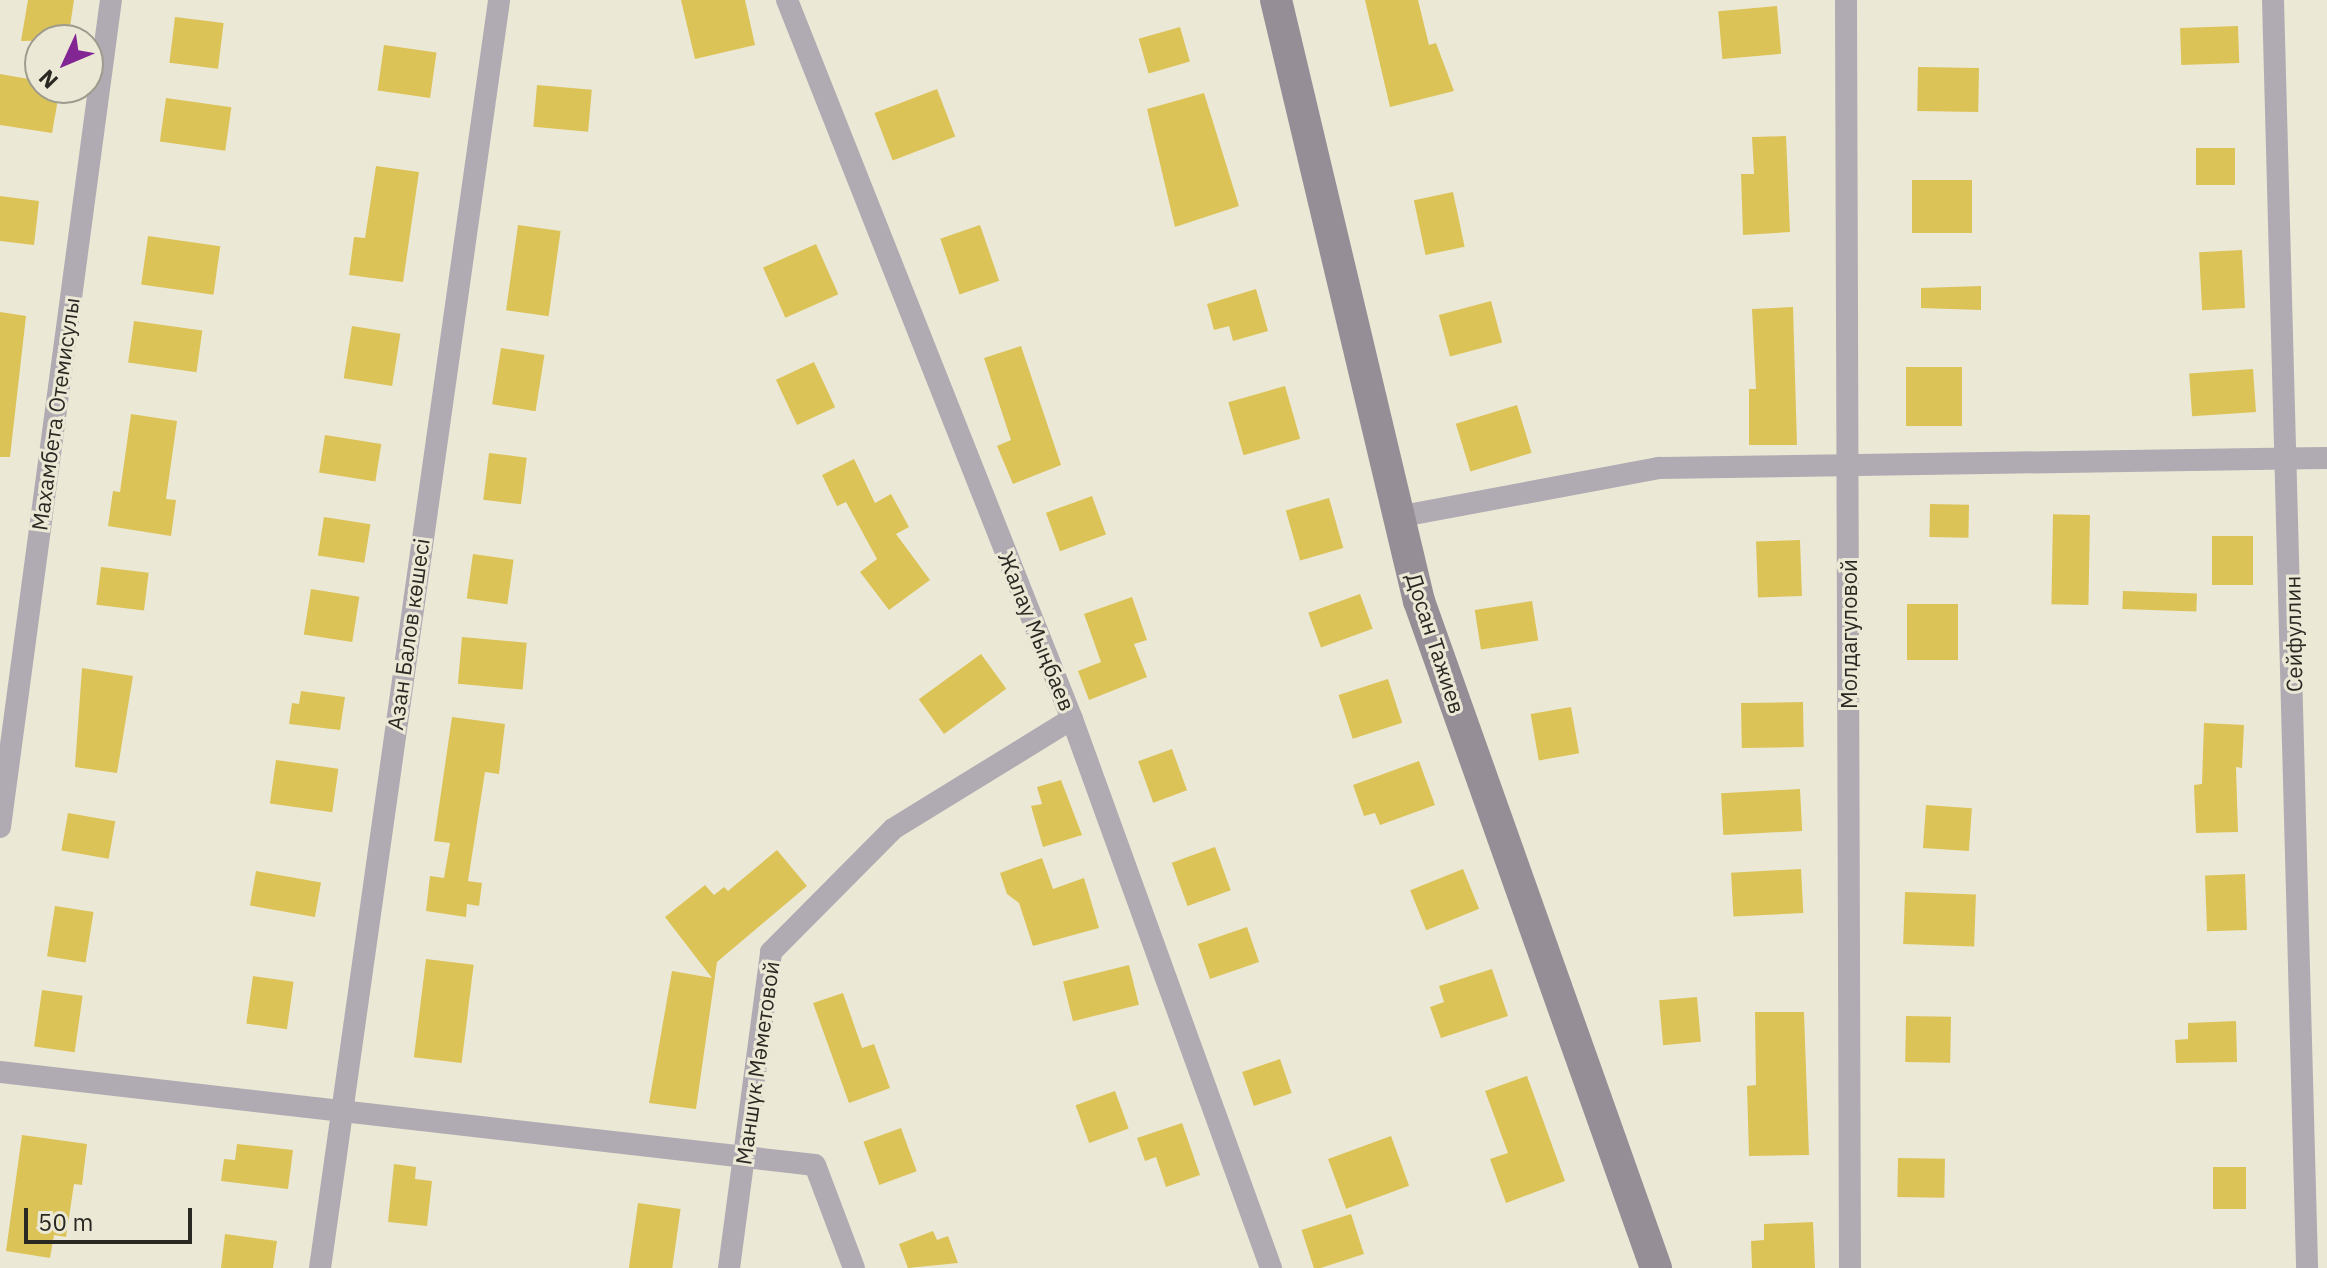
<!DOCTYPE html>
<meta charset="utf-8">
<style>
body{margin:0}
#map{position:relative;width:2327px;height:1268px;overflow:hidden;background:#ece8d6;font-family:"IBM Plex Sans",sans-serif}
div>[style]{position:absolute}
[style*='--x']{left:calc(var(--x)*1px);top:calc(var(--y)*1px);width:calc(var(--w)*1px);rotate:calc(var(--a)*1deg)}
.building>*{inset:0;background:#dcc358;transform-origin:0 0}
.street>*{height:22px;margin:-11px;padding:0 11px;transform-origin:11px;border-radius:11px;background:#b0abb2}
.secondary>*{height:32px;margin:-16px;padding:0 16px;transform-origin:16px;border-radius:16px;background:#968e97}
span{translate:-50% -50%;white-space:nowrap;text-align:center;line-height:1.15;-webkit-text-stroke:6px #ece8d6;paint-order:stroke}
.street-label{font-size:22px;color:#2a2822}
.north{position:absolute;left:24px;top:24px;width:80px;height:80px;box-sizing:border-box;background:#ece8d6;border:2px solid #9e9b8e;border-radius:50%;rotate:226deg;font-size:22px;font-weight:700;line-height:32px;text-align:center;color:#2a2822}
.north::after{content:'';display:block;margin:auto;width:28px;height:36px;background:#812693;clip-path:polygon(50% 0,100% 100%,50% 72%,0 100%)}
.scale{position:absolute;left:24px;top:1208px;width:168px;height:36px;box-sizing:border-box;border:4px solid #2a2822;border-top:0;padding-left:10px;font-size:24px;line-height:28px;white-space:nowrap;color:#2a2822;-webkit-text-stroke:6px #ece8d6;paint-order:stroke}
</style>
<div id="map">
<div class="building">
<div style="clip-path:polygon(28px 0,74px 0,68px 40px,21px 41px)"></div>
<div style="clip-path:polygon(681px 0,745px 0,755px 45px,695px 59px)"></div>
<div style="clip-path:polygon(1365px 0,1418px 0,1429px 45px,1436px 43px,1454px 91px,1390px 107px)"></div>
<div style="left:1777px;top:6px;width:48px;height:59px;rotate:85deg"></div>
<div style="left:175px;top:17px;width:49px;height:46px;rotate:7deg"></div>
<div style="left:2238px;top:26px;width:37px;height:58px;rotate:88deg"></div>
<div style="left:1180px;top:27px;width:36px;height:43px;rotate:74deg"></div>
<div style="left:384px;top:45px;width:53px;height:46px;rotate:8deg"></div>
<div style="left:1918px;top:67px;width:61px;height:44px;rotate:1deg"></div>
<div style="clip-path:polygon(0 74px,40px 81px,40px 88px,60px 88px,52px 133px,0 125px)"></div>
<div style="left:537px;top:85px;width:55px;height:42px;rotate:5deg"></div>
<div style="left:937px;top:89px;width:51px;height:67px;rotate:69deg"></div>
<div style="clip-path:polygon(1204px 93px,1239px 206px,1175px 227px,1147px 109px)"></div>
<div style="left:166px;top:98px;width:66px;height:44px;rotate:8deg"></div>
<div style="clip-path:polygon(1786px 136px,1790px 232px,1743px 235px,1741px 174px,1754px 174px,1752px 137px)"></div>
<div style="left:2235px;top:148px;width:37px;height:39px;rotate:90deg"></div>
<div style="clip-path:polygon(376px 166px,419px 172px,403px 282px,349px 275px,354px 237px,365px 238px)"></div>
<div style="left:1912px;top:180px;width:60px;height:53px"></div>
<div style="left:1453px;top:192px;width:56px;height:40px;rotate:78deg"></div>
<div style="clip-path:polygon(0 196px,39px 201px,34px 245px,0 241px)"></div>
<div style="left:518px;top:225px;width:43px;height:86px;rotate:8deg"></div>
<div style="left:980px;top:225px;width:59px;height:42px;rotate:71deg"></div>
<div style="left:148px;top:236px;width:73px;height:49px;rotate:8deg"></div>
<div style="left:816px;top:244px;width:55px;height:58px;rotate:66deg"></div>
<div style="left:2242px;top:250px;width:58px;height:43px;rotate:87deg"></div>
<div style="clip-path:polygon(1981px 286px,1981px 310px,1921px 308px,1921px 288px)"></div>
<div style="clip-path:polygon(1256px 289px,1268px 331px,1233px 341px,1229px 326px,1214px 330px,1207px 304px)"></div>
<div style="left:1491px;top:301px;width:43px;height:54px;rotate:75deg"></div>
<div style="clip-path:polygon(1793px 307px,1797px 445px,1749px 445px,1749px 389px,1756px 389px,1752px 309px)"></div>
<div style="clip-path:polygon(0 312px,26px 316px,10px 457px,0 457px)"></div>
<div style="left:134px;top:321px;width:69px;height:42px;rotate:8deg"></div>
<div style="left:352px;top:326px;width:49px;height:53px;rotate:9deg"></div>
<div style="clip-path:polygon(1021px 346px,1061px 465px,1013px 484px,997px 446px,1011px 440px,984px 358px)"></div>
<div style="left:501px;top:348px;width:44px;height:57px;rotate:9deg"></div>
<div style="left:814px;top:362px;width:50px;height:42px;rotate:65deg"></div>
<div style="left:1906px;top:367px;width:56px;height:59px"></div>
<div style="left:2253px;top:369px;width:43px;height:64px;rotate:86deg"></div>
<div style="left:1285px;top:386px;width:55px;height:59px;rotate:74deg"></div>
<div style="left:1517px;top:405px;width:50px;height:64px;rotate:73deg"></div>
<div style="clip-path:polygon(131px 414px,177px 421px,166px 499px,176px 500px,171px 536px,108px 526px,113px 491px,120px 492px)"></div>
<div style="left:325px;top:435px;width:57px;height:38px;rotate:9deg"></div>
<div style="left:489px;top:453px;width:38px;height:47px;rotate:7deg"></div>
<div style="clip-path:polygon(854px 459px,875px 503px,891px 494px,909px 527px,896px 534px,930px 580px,889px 610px,860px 572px,877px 559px,846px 502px,837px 506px,822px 475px)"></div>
<div style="left:1092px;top:496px;width:41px;height:49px;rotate:70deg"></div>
<div style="left:1329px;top:498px;width:52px;height:45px;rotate:74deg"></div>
<div style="left:1930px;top:504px;width:39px;height:33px;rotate:1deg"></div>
<div style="left:2090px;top:515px;width:90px;height:37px;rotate:91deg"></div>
<div style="left:324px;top:517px;width:47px;height:39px;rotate:9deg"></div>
<div style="left:2212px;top:536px;width:41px;height:49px"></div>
<div style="left:1800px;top:540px;width:56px;height:44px;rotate:88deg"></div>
<div style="left:473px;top:554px;width:41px;height:45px;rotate:8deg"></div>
<div style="left:101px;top:567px;width:48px;height:38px;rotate:7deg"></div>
<div style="left:311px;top:589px;width:49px;height:46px;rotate:9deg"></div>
<div style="left:2123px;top:591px;width:74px;height:18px;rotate:2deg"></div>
<div style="left:1360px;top:594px;width:37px;height:55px;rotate:70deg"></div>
<div style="clip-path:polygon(1132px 597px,1147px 640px,1134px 644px,1147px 677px,1089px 700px,1078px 671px,1101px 662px,1084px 614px)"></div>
<div style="left:1532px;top:601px;width:40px;height:58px;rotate:81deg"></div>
<div style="left:1907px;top:604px;width:51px;height:56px"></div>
<div style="left:462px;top:637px;width:65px;height:47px;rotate:5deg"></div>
<div style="left:981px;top:654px;width:43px;height:77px;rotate:54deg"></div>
<div style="clip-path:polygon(82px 668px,133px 676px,117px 773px,75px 767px)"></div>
<div style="left:1388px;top:679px;width:46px;height:52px;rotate:72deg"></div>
<div style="clip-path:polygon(301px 691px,345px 697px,340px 730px,289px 724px,292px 703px,299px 704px)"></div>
<div style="left:1803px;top:702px;width:45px;height:62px;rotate:89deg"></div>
<div style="left:1571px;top:707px;width:47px;height:41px;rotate:80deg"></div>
<div style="clip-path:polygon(452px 717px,505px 724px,499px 774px,485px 772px,468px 881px,482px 883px,479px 906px,467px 904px,466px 917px,426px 911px,430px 876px,444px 878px,450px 843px,434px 841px)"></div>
<div style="clip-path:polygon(2204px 723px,2244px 725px,2242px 768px,2236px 767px,2238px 832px,2196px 833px,2194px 785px,2202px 784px)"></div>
<div style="left:1172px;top:749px;width:44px;height:36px;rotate:70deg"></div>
<div style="left:276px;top:760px;width:63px;height:44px;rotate:8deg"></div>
<div style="clip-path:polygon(1419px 761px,1435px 805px,1380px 825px,1375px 813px,1364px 816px,1353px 785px)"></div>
<div style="clip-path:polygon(1061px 780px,1082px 835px,1043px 847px,1031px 806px,1042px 804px,1037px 787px)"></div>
<div style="left:1800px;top:789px;width:42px;height:79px;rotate:87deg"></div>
<div style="left:1926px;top:805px;width:46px;height:43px;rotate:4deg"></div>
<div style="left:68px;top:813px;width:48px;height:38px;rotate:10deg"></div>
<div style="left:1215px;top:847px;width:46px;height:46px;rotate:70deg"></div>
<div style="clip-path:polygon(777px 850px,807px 886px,717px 962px,696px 1109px,649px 1103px,672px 971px,712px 978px,665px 917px,705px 885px,714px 895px,724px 887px,728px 891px)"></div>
<div style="clip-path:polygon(1042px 858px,1053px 889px,1084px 878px,1099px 928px,1033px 946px,1019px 903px,1007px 894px,1000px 873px)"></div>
<div style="left:1463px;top:869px;width:43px;height:57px;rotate:68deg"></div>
<div style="left:1801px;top:869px;width:44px;height:70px;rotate:87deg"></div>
<div style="left:256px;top:871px;width:66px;height:35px;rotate:10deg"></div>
<div style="left:2245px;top:874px;width:56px;height:40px;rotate:88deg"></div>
<div style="left:1905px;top:892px;width:71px;height:52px;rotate:2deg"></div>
<div style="left:55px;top:906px;width:39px;height:51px;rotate:9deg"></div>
<div style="left:1247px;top:927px;width:37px;height:52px;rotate:71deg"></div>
<div style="left:426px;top:959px;width:48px;height:99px;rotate:7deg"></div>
<div style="left:1129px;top:965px;width:41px;height:68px;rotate:76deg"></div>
<div style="clip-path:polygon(1492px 969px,1508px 1016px,1441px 1038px,1430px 1007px,1444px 1002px,1439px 986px)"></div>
<div style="left:253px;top:976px;width:41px;height:48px;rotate:8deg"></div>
<div style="left:42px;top:990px;width:41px;height:57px;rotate:8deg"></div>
<div style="clip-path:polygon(843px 993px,862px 1048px,874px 1044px,890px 1088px,849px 1103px,813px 1003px)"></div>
<div style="left:1697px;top:997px;width:45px;height:38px;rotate:85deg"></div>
<div style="clip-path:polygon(1755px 1012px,1804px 1012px,1809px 1155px,1749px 1156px,1747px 1086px,1756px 1085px)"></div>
<div style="left:1906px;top:1016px;width:45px;height:46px;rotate:1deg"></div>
<div style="clip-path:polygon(2236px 1021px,2237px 1062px,2176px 1063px,2175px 1040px,2188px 1039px,2188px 1023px)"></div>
<div style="left:1280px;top:1059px;width:36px;height:40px;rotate:71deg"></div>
<div style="clip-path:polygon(1527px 1076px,1565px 1181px,1506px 1203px,1490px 1159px,1508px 1153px,1485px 1091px)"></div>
<div style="left:1115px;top:1091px;width:40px;height:42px;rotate:70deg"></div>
<div style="clip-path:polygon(1182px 1123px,1200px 1175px,1166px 1187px,1156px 1157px,1145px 1161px,1137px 1138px)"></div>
<div style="left:901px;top:1128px;width:46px;height:40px;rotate:70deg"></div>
<div style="clip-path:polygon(22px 1135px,87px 1144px,82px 1185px,74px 1184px,66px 1237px,54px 1235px,50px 1258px,6px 1251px)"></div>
<div style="left:1391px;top:1136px;width:53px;height:67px;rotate:70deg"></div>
<div style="clip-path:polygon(237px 1144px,293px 1150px,288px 1189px,221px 1181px,224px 1159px,235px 1160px)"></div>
<div style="left:1898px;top:1158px;width:47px;height:39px;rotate:1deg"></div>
<div style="clip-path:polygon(394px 1164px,416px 1167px,415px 1179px,432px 1181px,427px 1226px,388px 1222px)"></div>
<div style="left:2213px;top:1167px;width:33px;height:42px"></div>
<div style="left:638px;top:1203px;width:43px;height:66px;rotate:8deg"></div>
<div style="left:1351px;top:1214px;width:42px;height:52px;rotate:72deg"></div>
<div style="clip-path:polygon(1813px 1222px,1815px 1268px,1752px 1268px,1751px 1241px,1764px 1240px,1764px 1224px)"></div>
<div style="clip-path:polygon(933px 1231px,937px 1240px,948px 1236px,958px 1263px,908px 1268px,899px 1244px)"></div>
<div style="clip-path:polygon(225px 1234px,277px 1241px,273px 1268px,221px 1268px)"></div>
</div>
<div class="street">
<div style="--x:787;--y:0;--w:773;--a:68.38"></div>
<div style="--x:1072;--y:719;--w:584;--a:70.08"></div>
<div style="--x:1846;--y:0;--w:1268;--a:89.82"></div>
<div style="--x:2273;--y:0;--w:1268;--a:88.46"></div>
<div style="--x:1397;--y:517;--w:267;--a:-10.6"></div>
<div style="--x:1659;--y:468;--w:668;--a:-0.86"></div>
<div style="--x:0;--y:827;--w:834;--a:-82.36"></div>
<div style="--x:0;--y:1072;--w:820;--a:6.51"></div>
<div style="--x:815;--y:1165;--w:110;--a:69.3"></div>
<div style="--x:320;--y:1268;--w:1281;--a:-81.96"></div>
<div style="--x:729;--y:1268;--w:319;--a:-82.4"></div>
<div style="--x:771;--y:952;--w:173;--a:-45.2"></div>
<div style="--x:893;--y:829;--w:210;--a:-31.6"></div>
</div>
<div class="secondary">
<div style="--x:1276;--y:0;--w:618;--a:76.62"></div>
<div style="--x:1419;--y:601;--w:708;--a:70.44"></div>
</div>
<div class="street-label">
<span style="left:55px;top:414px;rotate:-82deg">Махамбета Отемисулы</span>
<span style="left:1037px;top:631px;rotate:68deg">Жалау Мыңбаев</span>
<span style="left:408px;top:634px;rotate:-82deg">Азан Балов көшесі</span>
<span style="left:1849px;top:634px;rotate:-90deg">Молдагуловой</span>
<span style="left:2293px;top:634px;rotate:-91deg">Сейфуллин</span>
<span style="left:1436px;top:643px;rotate:72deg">Досан Тажиев</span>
<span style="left:757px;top:1063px;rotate:-82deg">Маншүк Мәметовой</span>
</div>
<div class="north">N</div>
<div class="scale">50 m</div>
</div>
